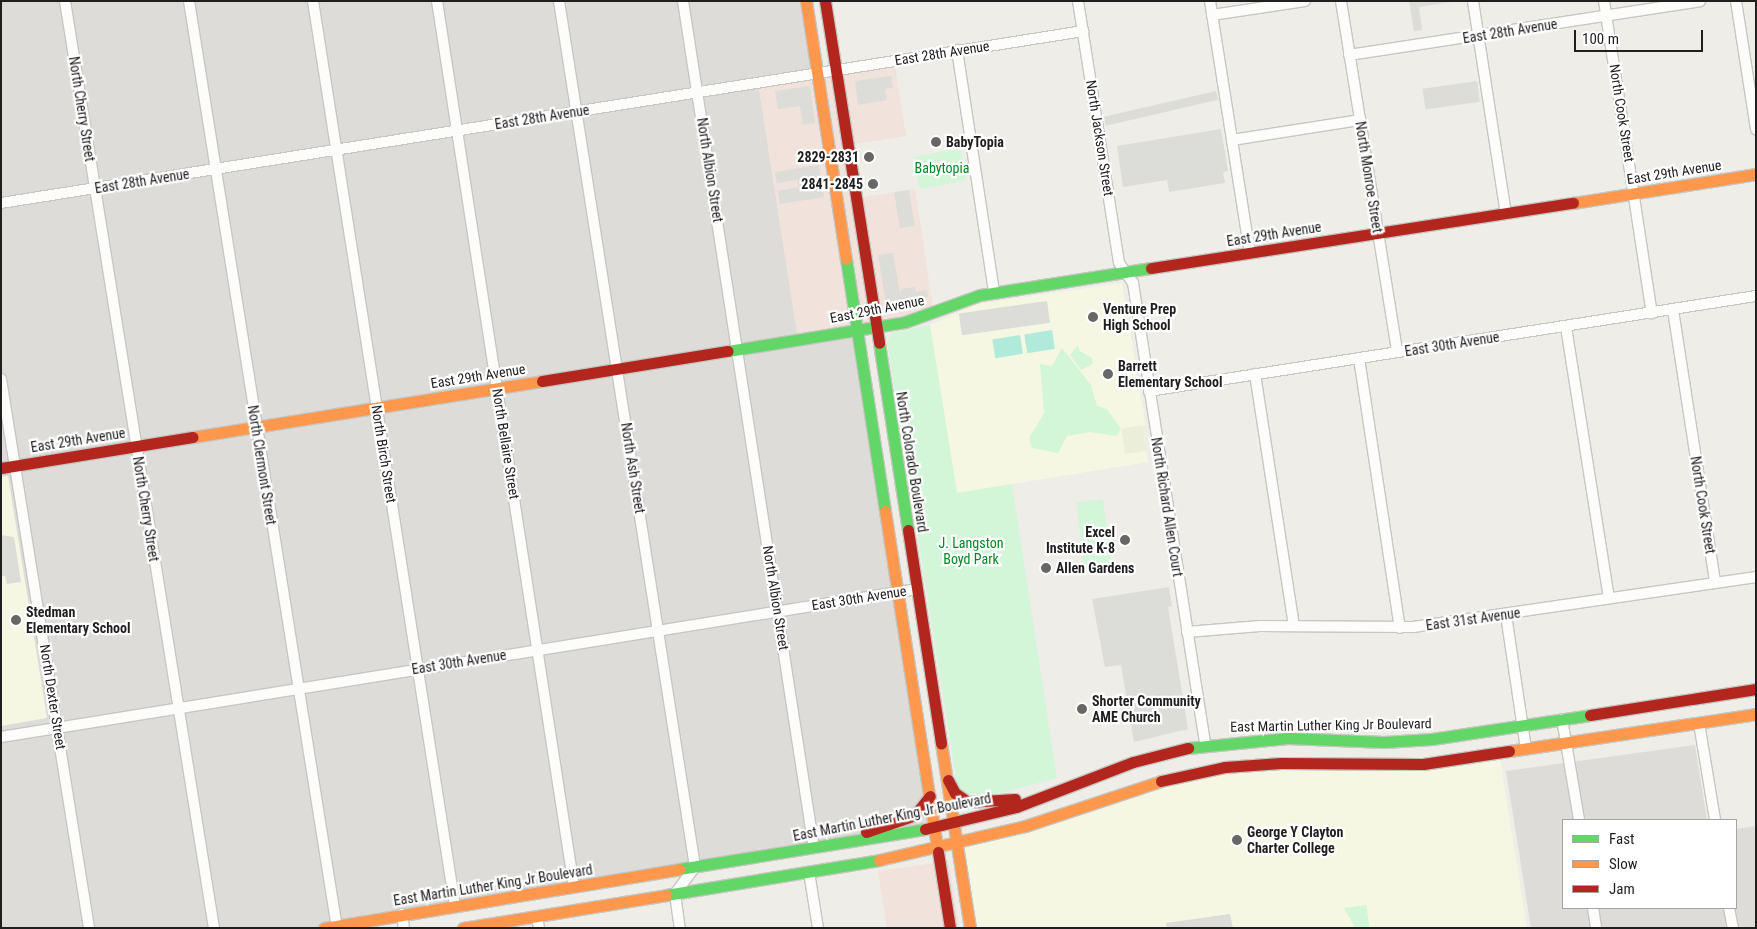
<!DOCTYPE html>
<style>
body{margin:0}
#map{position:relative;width:1757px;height:929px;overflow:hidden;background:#eeede7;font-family:"Roboto Condensed",sans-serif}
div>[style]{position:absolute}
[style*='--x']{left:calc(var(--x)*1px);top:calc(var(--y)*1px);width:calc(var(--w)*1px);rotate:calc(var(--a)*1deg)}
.residential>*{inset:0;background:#dddcd9}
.commercial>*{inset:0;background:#f1e2db}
.education>*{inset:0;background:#f5f7e3}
.farmland>*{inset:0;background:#ebefd9;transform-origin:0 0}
.park>*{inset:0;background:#d3f6d9;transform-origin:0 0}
.pitch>*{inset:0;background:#afeada;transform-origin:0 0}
.parking>*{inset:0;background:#dcdcd9;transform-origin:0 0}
.roads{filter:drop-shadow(1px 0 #c6c6c3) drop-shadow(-1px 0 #c6c6c3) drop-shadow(0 1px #c6c6c3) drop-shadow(0 -1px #c6c6c3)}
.street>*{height:10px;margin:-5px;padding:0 5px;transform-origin:5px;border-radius:5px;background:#fcfcfb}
.fast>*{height:11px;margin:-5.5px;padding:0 5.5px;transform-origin:5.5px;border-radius:5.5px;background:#63d668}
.slow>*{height:11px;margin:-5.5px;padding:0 5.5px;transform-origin:5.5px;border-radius:5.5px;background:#ff974d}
.jam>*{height:11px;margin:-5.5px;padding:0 5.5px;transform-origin:5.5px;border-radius:5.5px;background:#b3261e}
.dots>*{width:14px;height:14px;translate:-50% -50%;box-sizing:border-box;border:2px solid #fff;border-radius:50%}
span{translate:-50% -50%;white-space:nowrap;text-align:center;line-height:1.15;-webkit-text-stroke:4.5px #fff;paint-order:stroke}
.street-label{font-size:14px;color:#1f1f1f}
.poi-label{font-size:14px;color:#1f1f1f;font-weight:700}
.left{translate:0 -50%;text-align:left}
.right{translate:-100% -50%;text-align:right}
.park-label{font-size:14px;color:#018823}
.frame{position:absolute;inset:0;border:2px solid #1f1f1f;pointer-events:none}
.legend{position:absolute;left:1562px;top:819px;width:175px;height:90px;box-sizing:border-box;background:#fff;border:1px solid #a5a5a5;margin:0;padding:6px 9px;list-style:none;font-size:15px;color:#1f1f1f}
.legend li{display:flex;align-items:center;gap:10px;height:25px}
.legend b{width:25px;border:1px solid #a5a5a5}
.scale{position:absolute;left:1574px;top:30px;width:129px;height:22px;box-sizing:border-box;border:2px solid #1f1f1f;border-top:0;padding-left:6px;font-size:15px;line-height:18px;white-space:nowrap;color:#1f1f1f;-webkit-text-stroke:4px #fff;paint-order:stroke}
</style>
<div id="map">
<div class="residential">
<div style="clip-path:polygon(1px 1px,801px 1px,812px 73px,758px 82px,798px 339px,853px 330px,930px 834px,363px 928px,1px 928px)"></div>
<div style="clip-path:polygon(1695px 745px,1707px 820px,1563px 820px,1563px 908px,1736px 908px,1736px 829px,1756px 826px,1756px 928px,1531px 928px,1506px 771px)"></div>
</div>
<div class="commercial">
<div style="clip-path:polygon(894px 60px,906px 136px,855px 144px,863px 197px,915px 189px,934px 314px,798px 339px,758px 82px)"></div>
<div style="clip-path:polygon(949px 861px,959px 928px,887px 928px,878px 871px)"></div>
</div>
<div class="education">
<div style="clip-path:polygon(1122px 283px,1146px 425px,1143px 426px,1148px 462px,957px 493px,930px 325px,977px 304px)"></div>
<div style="clip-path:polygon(8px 476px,47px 718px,1px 726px,1px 477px)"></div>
<div style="clip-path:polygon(1499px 753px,1527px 928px,970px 928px,956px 841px,1160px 780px,1315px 763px)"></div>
</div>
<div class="farmland">
<div style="left:1143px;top:425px;width:26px;height:22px;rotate:81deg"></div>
</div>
<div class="park">
<div style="clip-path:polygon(952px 150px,961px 151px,966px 180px,923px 189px,919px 186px,914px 157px)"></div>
<div style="clip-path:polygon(930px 325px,957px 493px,1012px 484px,1057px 778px,990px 796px,963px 793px,957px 784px,887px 341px,892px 333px)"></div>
<div style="clip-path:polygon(1078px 345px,1080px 351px,1092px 358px,1093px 364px,1081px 370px,1070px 355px)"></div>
<div style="clip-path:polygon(1062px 348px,1091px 385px,1097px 406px,1107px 409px,1121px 429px,1116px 436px,1090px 432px,1067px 436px,1058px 453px,1032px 448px,1029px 438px,1044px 413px,1040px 364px,1052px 366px)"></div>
<div style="left:1103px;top:499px;width:64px;height:27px;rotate:83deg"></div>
<div style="clip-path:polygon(1366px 905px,1370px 928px,1355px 928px,1344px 908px)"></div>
</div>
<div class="pitch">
<div style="left:1052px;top:330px;width:19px;height:28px;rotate:81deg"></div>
<div style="left:1020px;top:335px;width:19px;height:28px;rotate:81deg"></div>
</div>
<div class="parking">
<div style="clip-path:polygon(1409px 1px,1458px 1px,1419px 7px,1422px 30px,1414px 31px)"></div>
<div style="clip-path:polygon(891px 76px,893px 88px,885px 89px,887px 100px,858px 105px,855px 81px)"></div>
<div style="left:1477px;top:81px;width:21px;height:55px;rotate:82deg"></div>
<div style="clip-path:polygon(810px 86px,815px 123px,803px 125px,800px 106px,778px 109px,775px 91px)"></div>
<div style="left:1216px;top:91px;width:9px;height:115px;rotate:77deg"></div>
<div style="clip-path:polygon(1221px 129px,1228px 171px,1223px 172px,1225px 183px,1169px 192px,1167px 180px,1123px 187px,1117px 146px)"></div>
<div style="clip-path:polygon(819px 165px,824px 197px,780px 204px,778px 191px,799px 187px,797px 180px,777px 183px,775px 172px)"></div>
<div style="left:909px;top:190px;width:36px;height:15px;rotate:81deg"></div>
<div style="clip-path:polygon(893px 253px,900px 294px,902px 289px,915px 287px,916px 292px,927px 290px,928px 297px,908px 300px,909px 306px,887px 310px,878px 255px)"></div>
<div style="left:1047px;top:301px;width:22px;height:89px;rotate:82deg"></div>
<div style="clip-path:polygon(1px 535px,14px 537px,21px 582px,7px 584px,5px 576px,1px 576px)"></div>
<div style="clip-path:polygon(1169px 587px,1172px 606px,1168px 607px,1188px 729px,1134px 742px,1121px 665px,1105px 667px,1092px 599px)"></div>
<div style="clip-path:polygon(1230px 914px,1233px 928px,1167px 928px,1166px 923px)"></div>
</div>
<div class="roads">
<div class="street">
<div style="--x:65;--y:1;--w:939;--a:80.87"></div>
<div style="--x:189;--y:1;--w:939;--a:80.93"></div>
<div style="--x:313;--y:1;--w:916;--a:81.08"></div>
<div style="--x:437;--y:1;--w:897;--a:81.21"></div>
<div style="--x:559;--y:1;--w:877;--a:81.07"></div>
<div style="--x:695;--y:867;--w:34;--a:127"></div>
<div style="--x:675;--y:894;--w:34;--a:82"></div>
<div style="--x:683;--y:1;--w:857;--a:81.21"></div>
<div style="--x:1078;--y:1;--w:265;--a:81.1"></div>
<div style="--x:1119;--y:263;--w:24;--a:55"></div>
<div style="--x:1133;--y:283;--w:467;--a:81.1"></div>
<div style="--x:1210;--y:1;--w:255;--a:81"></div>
<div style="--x:1341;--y:1;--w:355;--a:80.9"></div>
<div style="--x:1473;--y:1;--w:215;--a:81.2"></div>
<div style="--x:1604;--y:1;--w:316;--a:81.3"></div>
<div style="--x:1736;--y:1;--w:130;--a:81.1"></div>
<div style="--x:1212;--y:15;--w:94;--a:-8.6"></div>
<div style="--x:957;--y:50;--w:246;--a:81.3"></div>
<div style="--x:1349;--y:55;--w:355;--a:-8.7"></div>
<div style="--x:1232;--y:140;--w:130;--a:-8.9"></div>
<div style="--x:1;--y:203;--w:1096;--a:-9.03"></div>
<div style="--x:1673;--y:310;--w:274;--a:81.2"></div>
<div style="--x:1566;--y:327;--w:273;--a:81"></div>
<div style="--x:1359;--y:358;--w:273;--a:81.4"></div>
<div style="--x:1255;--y:374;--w:254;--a:81.2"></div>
<div style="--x:1;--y:379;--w:556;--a:80.89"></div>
<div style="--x:1149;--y:391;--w:614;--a:-8.9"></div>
<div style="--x:1506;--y:615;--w:135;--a:81.5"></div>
<div style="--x:1187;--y:632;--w:73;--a:-4.7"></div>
<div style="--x:1260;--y:626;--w:153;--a:0.4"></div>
<div style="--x:1413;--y:627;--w:347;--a:-8.3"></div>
<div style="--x:1562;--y:719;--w:102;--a:80.4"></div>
<div style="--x:1699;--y:723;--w:98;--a:80.6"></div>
<div style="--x:1;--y:737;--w:928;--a:-9.18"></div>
<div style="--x:809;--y:872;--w:57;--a:80.9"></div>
<div style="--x:1593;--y:908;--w:20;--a:81"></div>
<div style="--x:1729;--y:908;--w:20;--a:79"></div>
<div style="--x:402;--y:914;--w:14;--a:82"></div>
<div style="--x:537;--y:916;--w:12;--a:81"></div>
</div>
<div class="fast">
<div style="--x:846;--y:259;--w:255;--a:81.2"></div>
<div style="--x:879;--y:343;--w:189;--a:81.2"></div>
<div style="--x:728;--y:351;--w:179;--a:-9.3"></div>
<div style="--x:905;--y:322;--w:80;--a:-19.8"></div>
<div style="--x:980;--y:295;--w:173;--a:-9"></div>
<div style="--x:1188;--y:748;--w:100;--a:-5.7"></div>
<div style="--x:1288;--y:738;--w:96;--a:2.4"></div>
<div style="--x:1384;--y:742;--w:48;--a:-3.6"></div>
<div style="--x:1432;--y:739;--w:160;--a:-8.6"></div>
<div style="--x:679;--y:869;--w:249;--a:-9.2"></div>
<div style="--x:666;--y:895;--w:216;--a:-9.3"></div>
</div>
<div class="slow">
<div style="--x:806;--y:1;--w:261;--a:81.2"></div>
<div style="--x:1573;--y:203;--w:185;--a:-9"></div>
<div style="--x:193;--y:437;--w:353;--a:-9.1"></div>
<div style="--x:885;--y:511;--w:345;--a:81.2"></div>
<div style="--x:941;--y:743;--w:187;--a:81.1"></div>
<div style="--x:1509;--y:751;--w:250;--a:-8.5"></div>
<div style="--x:879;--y:860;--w:150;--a:-13.1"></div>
<div style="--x:1025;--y:826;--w:143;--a:-18.3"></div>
<div style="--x:324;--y:928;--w:360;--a:-9.4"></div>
<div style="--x:463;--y:928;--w:206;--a:-9.2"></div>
</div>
<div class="jam">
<div style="--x:825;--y:1;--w:346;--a:81"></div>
<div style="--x:1151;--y:268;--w:427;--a:-8.8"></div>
<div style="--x:542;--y:381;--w:188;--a:-9.2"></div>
<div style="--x:1;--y:468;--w:194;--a:-9.2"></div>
<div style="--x:908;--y:530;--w:216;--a:81.2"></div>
<div style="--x:1590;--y:715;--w:168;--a:-8.9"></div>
<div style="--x:948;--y:780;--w:15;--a:62"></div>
<div style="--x:955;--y:793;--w:16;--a:35"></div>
<div style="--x:968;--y:802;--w:47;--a:-3.7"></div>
<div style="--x:1161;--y:781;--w:66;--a:-12.3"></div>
<div style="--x:1225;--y:767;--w:56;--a:-4.1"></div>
<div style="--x:1281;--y:763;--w:142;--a:0.4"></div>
<div style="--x:1423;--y:764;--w:87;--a:-8.6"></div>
<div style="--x:925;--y:829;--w:94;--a:-13.6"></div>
<div style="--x:1016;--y:807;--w:125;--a:-21"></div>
<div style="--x:1133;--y:762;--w:57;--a:-14.3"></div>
<div style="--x:866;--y:832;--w:52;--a:-19.1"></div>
<div style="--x:915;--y:815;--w:24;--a:-52"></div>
<div style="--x:938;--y:852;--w:77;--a:81"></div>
</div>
</div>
<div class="dots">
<div style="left:936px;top:142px;background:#676765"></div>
<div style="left:869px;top:157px;background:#676765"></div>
<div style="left:873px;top:184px;background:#676765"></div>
<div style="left:1093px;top:317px;background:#676765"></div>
<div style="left:1108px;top:374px;background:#676765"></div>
<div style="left:1125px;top:540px;background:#676765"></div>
<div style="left:1046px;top:568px;background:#676765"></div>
<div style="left:16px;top:620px;background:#676765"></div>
<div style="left:1082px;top:709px;background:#676765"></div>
<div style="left:1237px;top:840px;background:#676765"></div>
</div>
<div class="street-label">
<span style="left:1510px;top:31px;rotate:-9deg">East 28th Avenue</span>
<span style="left:942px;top:53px;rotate:-9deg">East 28th Avenue</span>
<span style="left:82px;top:109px;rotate:81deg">North Cherry Street</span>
<span style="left:1622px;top:113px;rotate:81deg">North Cook Street</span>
<span style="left:542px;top:117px;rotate:-9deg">East 28th Avenue</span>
<span style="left:1100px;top:138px;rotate:81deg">North Jackson Street</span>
<span style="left:710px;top:170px;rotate:81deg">North Albion Street</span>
<span style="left:1674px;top:172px;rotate:-9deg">East 29th Avenue</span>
<span style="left:1369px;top:177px;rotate:81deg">North Monroe Street</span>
<span style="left:142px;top:181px;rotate:-9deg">East 28th Avenue</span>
<span style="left:1274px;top:234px;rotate:-9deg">East 29th Avenue</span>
<span style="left:877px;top:309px;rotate:-11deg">East 29th Avenue</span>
<span style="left:1452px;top:344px;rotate:-9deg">East 30th Avenue</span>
<span style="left:478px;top:376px;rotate:-9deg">East 29th Avenue</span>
<span style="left:78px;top:440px;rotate:-9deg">East 29th Avenue</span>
<span style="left:506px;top:444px;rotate:81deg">North Bellaire Street</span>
<span style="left:384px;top:454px;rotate:81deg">North Birch Street</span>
<span style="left:912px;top:462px;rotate:81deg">North Colorado Boulevard</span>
<span style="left:262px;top:465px;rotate:81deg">North Clermont Street</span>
<span style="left:633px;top:468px;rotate:81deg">North Ash Street</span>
<span style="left:1703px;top:505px;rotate:81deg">North Cook Street</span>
<span style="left:1167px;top:507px;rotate:81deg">North Richard Allen Court</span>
<span style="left:146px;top:509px;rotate:81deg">North Cherry Street</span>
<span style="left:776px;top:598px;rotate:81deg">North Albion Street</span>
<span style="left:859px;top:598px;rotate:-9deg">East 30th Avenue</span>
<span style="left:1473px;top:619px;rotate:-8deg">East 31st Avenue</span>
<span style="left:459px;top:662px;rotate:-9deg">East 30th Avenue</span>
<span style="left:53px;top:697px;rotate:81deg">North Dexter Street</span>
<span style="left:1331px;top:725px;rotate:-1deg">East Martin Luther King Jr Boulevard</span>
<span style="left:892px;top:817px;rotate:-11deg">East Martin Luther King Jr Boulevard</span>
<span style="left:493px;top:885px;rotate:-9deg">East Martin Luther King Jr Boulevard</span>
</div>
<div class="poi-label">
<span class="left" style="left:946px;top:142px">BabyTopia</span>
<span class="right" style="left:859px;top:157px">2829-2831</span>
<span class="right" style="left:863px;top:184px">2841-2845</span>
<span class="left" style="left:1103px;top:317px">Venture Prep<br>High School</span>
<span class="left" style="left:1118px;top:374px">Barrett<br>Elementary School</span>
<span class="right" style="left:1115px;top:540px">Excel<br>Institute K-8</span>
<span class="left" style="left:1056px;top:568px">Allen Gardens</span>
<span class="left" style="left:26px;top:620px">Stedman<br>Elementary School</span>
<span class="left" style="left:1092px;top:709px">Shorter Community<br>AME Church</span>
<span class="left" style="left:1247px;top:840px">George Y Clayton<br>Charter College</span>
</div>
<div class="park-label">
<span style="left:942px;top:168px">Babytopia</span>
<span style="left:971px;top:551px">J. Langston<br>Boyd Park</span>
</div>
<div class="frame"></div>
<ul class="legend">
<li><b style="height:6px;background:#63d668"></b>Fast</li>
<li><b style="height:6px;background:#ff974d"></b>Slow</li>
<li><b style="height:6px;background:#b3261e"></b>Jam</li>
</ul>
<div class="scale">100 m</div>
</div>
